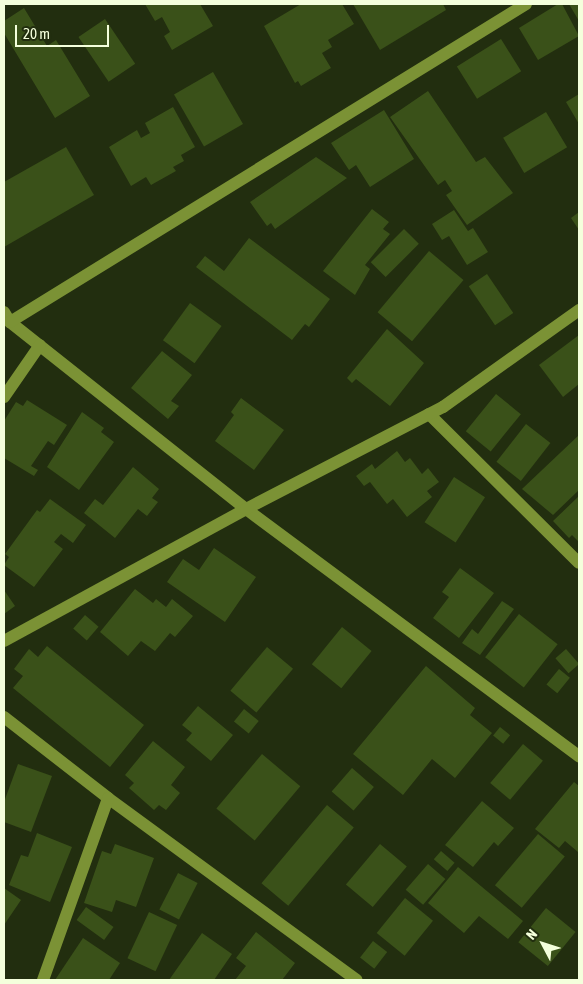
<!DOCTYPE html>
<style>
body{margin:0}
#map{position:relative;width:583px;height:984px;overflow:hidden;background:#222e0f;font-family:"Asap Condensed",sans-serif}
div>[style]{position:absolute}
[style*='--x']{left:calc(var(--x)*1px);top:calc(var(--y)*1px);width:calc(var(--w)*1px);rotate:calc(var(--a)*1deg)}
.building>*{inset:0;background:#3a5119;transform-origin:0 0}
.minor>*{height:12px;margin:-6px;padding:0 6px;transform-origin:6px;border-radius:6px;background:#7b9235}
span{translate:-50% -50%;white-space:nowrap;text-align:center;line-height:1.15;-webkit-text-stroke:4.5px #222e0f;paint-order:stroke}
.frame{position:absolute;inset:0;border:5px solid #f4ffdc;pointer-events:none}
.north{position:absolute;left:518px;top:919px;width:50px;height:50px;-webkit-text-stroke:4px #222e0f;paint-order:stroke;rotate:310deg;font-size:14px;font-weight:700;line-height:20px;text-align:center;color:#f4ffdc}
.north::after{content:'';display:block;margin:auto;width:18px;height:22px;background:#f4ffdc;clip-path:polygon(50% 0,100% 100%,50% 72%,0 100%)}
.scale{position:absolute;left:15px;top:25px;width:94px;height:22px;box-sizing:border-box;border:2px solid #f4ffdc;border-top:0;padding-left:6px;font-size:15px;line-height:18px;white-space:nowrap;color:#f4ffdc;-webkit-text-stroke:4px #222e0f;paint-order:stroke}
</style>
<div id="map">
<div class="building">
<div style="clip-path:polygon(145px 4px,200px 4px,213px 26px,172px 50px,164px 36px,170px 32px,162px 17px,155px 21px)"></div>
<div style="clip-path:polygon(301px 4px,342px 4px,354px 24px,328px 40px,332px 47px,322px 53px,331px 68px,301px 86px,298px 81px,295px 83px,264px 26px)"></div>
<div style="clip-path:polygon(353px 4px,443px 4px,446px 10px,380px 50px)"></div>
<div style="clip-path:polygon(558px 4px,562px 4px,579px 36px,538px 60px,519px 28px)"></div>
<div style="clip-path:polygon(569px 4px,579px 4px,579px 21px)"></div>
<div style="clip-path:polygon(24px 8px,47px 46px,56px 40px,90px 96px,55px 118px,4px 33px,4px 21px)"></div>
<div style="left:105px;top:19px;width:54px;height:32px;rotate:56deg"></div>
<div style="left:501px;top:39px;width:38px;height:52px;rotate:58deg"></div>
<div style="left:213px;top:72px;width:60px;height:45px;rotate:60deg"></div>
<div style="clip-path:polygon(428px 91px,476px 162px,485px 157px,513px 193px,467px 225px,446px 195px,452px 191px,445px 180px,438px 185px,390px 117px)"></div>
<div style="clip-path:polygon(579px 94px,579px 124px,566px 102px)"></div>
<div style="clip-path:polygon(173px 107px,195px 147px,181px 155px,184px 161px,173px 167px,176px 171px,151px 185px,146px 177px,131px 186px,109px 147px,137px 130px,141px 138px,150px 133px,145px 123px)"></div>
<div style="clip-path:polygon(384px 110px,414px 159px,370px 187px,356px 165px,349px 170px,331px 143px)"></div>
<div style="left:546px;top:112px;width:41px;height:50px;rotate:59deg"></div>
<div style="clip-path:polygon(66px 147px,94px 195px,4px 247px,4px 182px)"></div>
<div style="clip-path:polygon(316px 157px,347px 178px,275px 229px,271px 223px,267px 226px,250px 202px)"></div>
<div style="clip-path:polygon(372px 209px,389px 222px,383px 229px,390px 234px,365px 265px,370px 269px,355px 295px,323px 271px)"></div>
<div style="clip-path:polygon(454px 210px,468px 231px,473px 228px,488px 252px,467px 265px,449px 236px,442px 240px,432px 224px)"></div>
<div style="clip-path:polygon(579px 212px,579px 230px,571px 218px)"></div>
<div style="left:404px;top:229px;width:21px;height:47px;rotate:45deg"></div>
<div style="clip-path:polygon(249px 238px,330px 299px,309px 327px,305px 324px,292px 340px,196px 267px,205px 256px,224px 271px)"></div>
<div style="left:429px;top:251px;width:45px;height:80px;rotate:40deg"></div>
<div style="left:487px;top:274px;width:47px;height:22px;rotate:56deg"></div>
<div style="left:190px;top:303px;width:39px;height:46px;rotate:36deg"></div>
<div style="clip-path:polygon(387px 329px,424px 363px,390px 406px,356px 379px,352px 383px,347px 378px)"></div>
<div style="clip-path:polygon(579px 335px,579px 384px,563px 397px,539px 365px)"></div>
<div style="clip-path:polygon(162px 351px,192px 375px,171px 401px,179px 406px,168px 419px,131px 388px)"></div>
<div style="left:496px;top:394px;width:32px;height:48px;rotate:39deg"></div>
<div style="clip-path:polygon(241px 398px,284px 430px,254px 470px,215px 441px,234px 415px,231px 412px)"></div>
<div style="clip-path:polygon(27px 400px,67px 425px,54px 445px,48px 441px,31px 466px,38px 470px,34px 476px,4px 458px,4px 421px,16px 402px,23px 406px)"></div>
<div style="clip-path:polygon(82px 412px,104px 428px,101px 432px,114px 442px,79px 490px,47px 467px)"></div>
<div style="left:526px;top:424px;width:31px;height:48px;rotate:38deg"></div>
<div style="clip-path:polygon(579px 435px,579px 490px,553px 515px,522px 489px)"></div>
<div style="clip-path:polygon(397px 451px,405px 462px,410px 458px,422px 474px,428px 468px,439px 482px,427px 491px,432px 497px,407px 517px,393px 499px,387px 504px,370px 482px,364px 486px,356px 476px,372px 464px,375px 469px)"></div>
<div style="clip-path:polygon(133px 467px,159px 489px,152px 498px,158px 502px,147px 516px,138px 509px,115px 538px,84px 513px,95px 499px,103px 505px)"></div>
<div style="left:454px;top:477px;width:37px;height:54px;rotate:33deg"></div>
<div style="clip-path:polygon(579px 496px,579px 542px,572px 535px,569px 538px,553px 521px)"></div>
<div style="clip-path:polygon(50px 499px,86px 525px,73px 543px,61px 534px,54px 542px,63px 549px,34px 587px,4px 565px,9px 557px,5px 554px,37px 510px,40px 512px)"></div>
<div style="clip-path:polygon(214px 548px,256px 577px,225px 622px,167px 582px,183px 559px,199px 570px)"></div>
<div style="clip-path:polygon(460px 568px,494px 593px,459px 638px,433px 618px,449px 597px,442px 592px)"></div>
<div style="clip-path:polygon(135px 589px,153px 603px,156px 599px,166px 607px,172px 599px,193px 616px,175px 637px,170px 633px,155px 651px,141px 641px,128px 656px,100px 632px)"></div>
<div style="clip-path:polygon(4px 590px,15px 606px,4px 614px)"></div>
<div style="clip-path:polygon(502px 601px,514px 609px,480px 655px,462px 643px,472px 629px,478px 634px)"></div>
<div style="left:519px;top:614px;width:49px;height:55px;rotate:38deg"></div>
<div style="left:85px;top:615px;width:18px;height:18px;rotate:41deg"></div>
<div style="left:342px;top:627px;width:38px;height:48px;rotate:39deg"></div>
<div style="clip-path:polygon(47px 646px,144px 725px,110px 767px,13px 688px,23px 676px,14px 669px,29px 649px,38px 657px)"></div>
<div style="left:267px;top:647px;width:34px;height:57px;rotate:40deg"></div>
<div style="left:566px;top:649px;width:20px;height:14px;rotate:49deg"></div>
<div style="clip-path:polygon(426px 666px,475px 708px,470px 715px,492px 733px,455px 778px,432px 759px,403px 795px,353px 754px)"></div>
<div style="left:559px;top:669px;width:14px;height:20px;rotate:39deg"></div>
<div style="clip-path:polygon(198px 706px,233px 735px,211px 761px,186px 740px,192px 733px,182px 725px)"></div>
<div style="left:244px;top:709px;width:19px;height:16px;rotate:39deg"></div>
<div style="left:500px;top:727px;width:13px;height:11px;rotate:39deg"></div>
<div style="clip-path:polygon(153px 741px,185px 767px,171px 785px,180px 793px,166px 810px,159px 805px,154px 810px,129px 788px,134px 783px,125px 775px)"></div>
<div style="left:523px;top:744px;width:26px;height:51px;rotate:40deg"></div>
<div style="left:262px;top:754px;width:50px;height:71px;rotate:40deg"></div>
<div style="clip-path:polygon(18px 764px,52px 776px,31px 832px,4px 822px,4px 802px)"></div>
<div style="left:352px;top:768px;width:29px;height:31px;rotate:41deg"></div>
<div style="clip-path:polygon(574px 782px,579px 786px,578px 852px,565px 841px,559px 848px,535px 829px)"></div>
<div style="clip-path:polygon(482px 801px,514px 828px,498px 846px,494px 842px,473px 867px,445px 845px)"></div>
<div style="left:327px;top:805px;width:35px;height:102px;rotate:40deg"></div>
<div style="clip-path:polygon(37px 833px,72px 847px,50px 902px,9px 885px,21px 855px,28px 857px)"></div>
<div style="left:538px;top:834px;width:35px;height:67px;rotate:40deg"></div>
<div style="clip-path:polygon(115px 844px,154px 858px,136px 907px,116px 900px,112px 912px,84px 903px,102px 851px,111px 854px)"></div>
<div style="left:380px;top:844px;width:35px;height:53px;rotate:40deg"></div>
<div style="left:441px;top:851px;width:18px;height:11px;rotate:41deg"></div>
<div style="left:428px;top:864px;width:23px;height:34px;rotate:41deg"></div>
<div style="clip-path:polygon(458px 867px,523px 921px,508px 939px,479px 916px,464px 933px,428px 903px)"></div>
<div style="left:178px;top:873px;width:22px;height:41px;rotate:27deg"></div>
<div style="clip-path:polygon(4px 888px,21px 900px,4px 925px)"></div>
<div style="left:405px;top:898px;width:36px;height:45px;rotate:39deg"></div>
<div style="left:86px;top:907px;width:34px;height:16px;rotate:36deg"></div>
<div style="left:546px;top:908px;width:38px;height:44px;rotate:39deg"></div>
<div style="left:149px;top:912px;width:31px;height:51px;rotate:25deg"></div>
<div style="clip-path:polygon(256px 932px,295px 963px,282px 980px,235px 980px,246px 966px,236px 958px)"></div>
<div style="clip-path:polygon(202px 933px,232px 954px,214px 980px,169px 980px)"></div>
<div style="clip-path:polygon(83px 938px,120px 963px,109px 980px,55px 980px)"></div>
<div style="left:373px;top:941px;width:18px;height:21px;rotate:38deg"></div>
</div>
<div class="minor">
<div style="--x:4;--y:312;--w:12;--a:59"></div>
<div style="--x:10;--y:322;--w:301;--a:38.4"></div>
<div style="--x:246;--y:509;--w:415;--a:36.6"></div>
<div style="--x:10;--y:322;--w:606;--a:-31.64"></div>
<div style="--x:4;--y:397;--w:63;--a:-55.3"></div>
<div style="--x:429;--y:414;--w:211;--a:44.8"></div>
<div style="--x:4;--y:641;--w:276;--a:-28.6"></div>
<div style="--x:246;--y:509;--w:222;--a:-27.4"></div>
<div style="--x:443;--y:407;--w:167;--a:-35.5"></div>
<div style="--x:4;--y:717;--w:132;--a:37.9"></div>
<div style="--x:108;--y:798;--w:308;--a:36.2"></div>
<div style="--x:43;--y:980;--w:193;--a:-70.3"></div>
</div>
<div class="frame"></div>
<div class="north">N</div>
<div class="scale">20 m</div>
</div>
